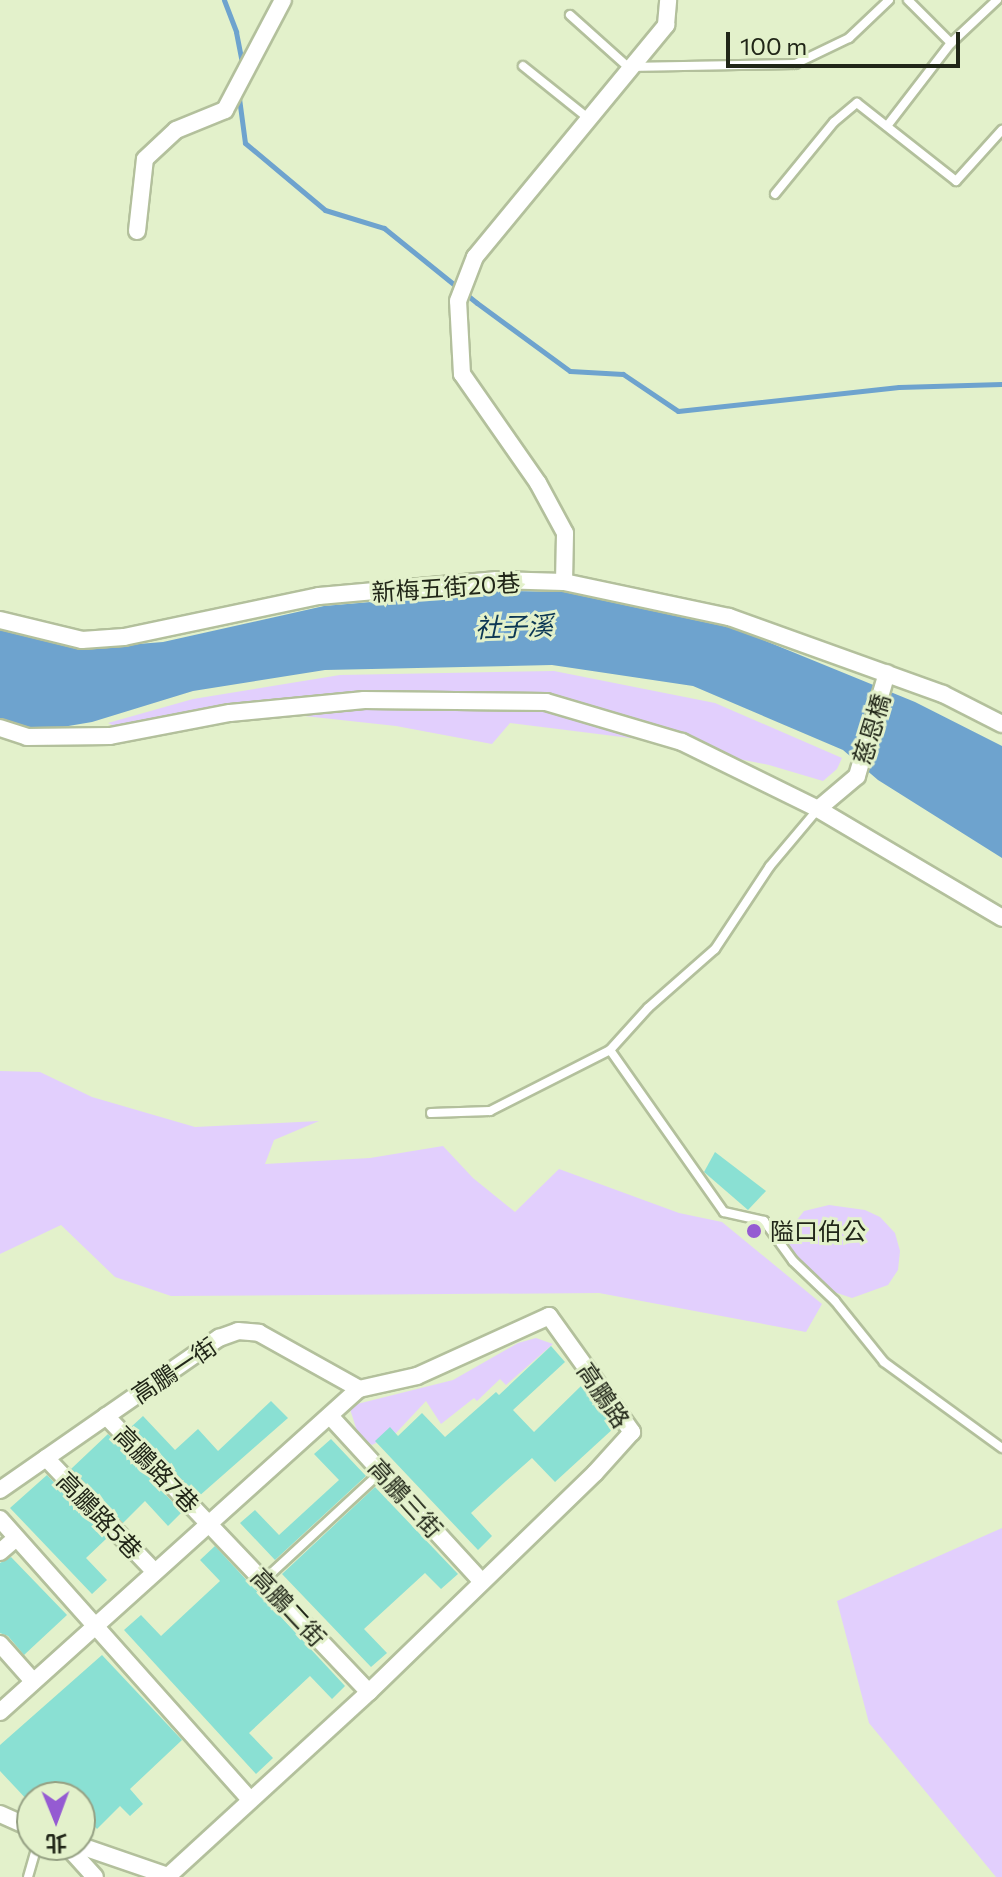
<!DOCTYPE html>
<meta charset="utf-8">
<style>
body{margin:0}
#map{position:relative;width:1002px;height:1877px;overflow:hidden;background:#e3f1cb;font-family:Commissioner,"Noto Sans TC",sans-serif}
div>[style]{position:absolute}
[style*='--x']{left:calc(var(--x)*1px);top:calc(var(--y)*1px);width:calc(var(--w)*1px);rotate:calc(var(--a)*1deg)}
.green>*{inset:0;background:#e2cffd}
.water>*{inset:0;background:#6ea3ce}
.stream>*{height:5px;margin:-2.5px;padding:0 2.5px;transform-origin:2.5px;border-radius:2.5px;background:#6ea3ce}
.building>*{inset:0;background:#8ae0d3}
.roads{filter:drop-shadow(2px 0 #b3c09c) drop-shadow(-2px 0 #b3c09c) drop-shadow(0 2px #b3c09c) drop-shadow(0 -2px #b3c09c)}
.service>*{height:8px;margin:-4px;padding:0 4px;transform-origin:4px;border-radius:4px;background:#fff}
.minor>*{height:16px;margin:-8px;padding:0 8px;transform-origin:8px;border-radius:8px;background:#fff}
.dots>*{width:22px;height:22px;translate:-50% -50%;box-sizing:border-box;border:4px solid #e3f1cb;border-radius:50%}
span{translate:-50% -50%;white-space:nowrap;text-align:center;line-height:1.15;-webkit-text-stroke:6px #e3f1cb;paint-order:stroke}
.street-label{font-size:24px;color:#212618}
.poi-label{font-size:24px;color:#212618}
.left{translate:0 -50%;text-align:left}
.water-label{font-size:26px;color:#0c3754;font-style:italic}
.north{position:absolute;left:16px;top:1781px;width:80px;height:80px;box-sizing:border-box;background:#e3f1cb;border:2px solid #95a083;border-radius:50%;rotate:179deg;font-size:22px;font-weight:700;line-height:32px;text-align:center;color:#212618}
.north::after{content:'';display:block;margin:auto;width:28px;height:36px;background:#955bd2;clip-path:polygon(50% 0,100% 100%,50% 72%,0 100%)}
.scale{position:absolute;left:726px;top:32px;width:234px;height:36px;box-sizing:border-box;border:4px solid #212618;border-top:0;padding-left:10px;font-size:24px;line-height:28px;white-space:nowrap;color:#212618;-webkit-text-stroke:6px #e3f1cb;paint-order:stroke}
</style>
<div id="map">
<div class="green">
<div style="clip-path:polygon(554px 671px,715px 703px,842px 758px,837px 769px,823px 781px,769px 765px,638px 739px,510px 723px,492px 744px,396px 726px,232px 708px,121px 729px,108px 723px,193px 699px,340px 675px)"></div>
<div style="clip-path:polygon(0 1071px,40px 1072px,92px 1097px,195px 1127px,319px 1121px,274px 1140px,265px 1164px,370px 1158px,443px 1146px,473px 1178px,515px 1212px,559px 1169px,679px 1213px,722px 1222px,822px 1304px,806px 1332px,599px 1293px,171px 1296px,115px 1277px,61px 1225px,0 1254px)"></div>
<div style="clip-path:polygon(829px 1205px,865px 1210px,880px 1217px,895px 1233px,900px 1251px,898px 1270px,888px 1285px,852px 1298px,831px 1291px,785px 1244px,789px 1230px,804px 1211px)"></div>
<div style="clip-path:polygon(536px 1338px,553px 1344px,506px 1385px,500px 1379px,477px 1401px,474px 1398px,441px 1424px,426px 1401px,396px 1433px,372px 1445px,358px 1434px,349px 1406px,453px 1380px,518px 1343px)"></div>
<div style="clip-path:polygon(1002px 1528px,1002px 1877px,996px 1877px,869px 1723px,837px 1601px)"></div>
</div>
<div class="water">
<div style="clip-path:polygon(500px 591px,569px 592px,724px 624px,915px 702px,1002px 746px,1002px 858px,878px 780px,843px 750px,693px 686px,552px 665px,325px 670px,193px 691px,92px 722px,27px 733px,0 723px,0 629px,88px 648px,163px 642px,324px 606px)"></div>
</div>
<div class="stream">
<div style="--x:224;--y:0;--w:34;--a:69"></div>
<div style="--x:236;--y:32;--w:33;--a:79"></div>
<div style="--x:239;--y:98;--w:45;--a:82.4"></div>
<div style="--x:245;--y:143;--w:104;--a:39.9"></div>
<div style="--x:325;--y:210;--w:62;--a:17"></div>
<div style="--x:384;--y:228;--w:119;--a:38.9"></div>
<div style="--x:477;--y:303;--w:115;--a:36.2"></div>
<div style="--x:570;--y:371;--w:53;--a:3.2"></div>
<div style="--x:623;--y:374;--w:66;--a:33.9"></div>
<div style="--x:678;--y:411;--w:222;--a:-6.2"></div>
<div style="--x:899;--y:387;--w:103;--a:-1.7"></div>
</div>
<div class="building">
<div style="clip-path:polygon(715px 1152px,766px 1191px,748px 1210px,704px 1172px)"></div>
<div style="clip-path:polygon(551px 1346px,565px 1362px,513px 1410px,534px 1432px,581px 1386px,615px 1427px,555px 1482px,532px 1458px,506px 1481px,471px 1513px,492px 1536px,478px 1550px,375px 1441px,390px 1427px,398px 1436px,422px 1413px,445px 1437px,496px 1392px,499px 1395px)"></div>
<div style="clip-path:polygon(271px 1401px,288px 1418px,198px 1497px,131px 1427px,143px 1416px,175px 1450px,198px 1429px,218px 1451px)"></div>
<div style="clip-path:polygon(108px 1434px,182px 1512px,168px 1526px,145px 1501px,123px 1523px,71px 1469px)"></div>
<div style="clip-path:polygon(331px 1439px,366px 1476px,275px 1560px,240px 1523px,255px 1510px,279px 1535px,339px 1480px,314px 1454px)"></div>
<div style="clip-path:polygon(47px 1475px,107px 1538px,86px 1558px,107px 1580px,92px 1594px,10px 1508px)"></div>
<div style="clip-path:polygon(375px 1487px,458px 1574px,441px 1589px,425px 1573px,364px 1629px,387px 1653px,371px 1667px,282px 1574px)"></div>
<div style="clip-path:polygon(215px 1546px,345px 1686px,332px 1699px,310px 1676px,249px 1733px,273px 1758px,256px 1774px,124px 1630px,141px 1615px,161px 1636px,220px 1581px,200px 1560px)"></div>
<div style="clip-path:polygon(11px 1557px,67px 1615px,24px 1655px,8px 1636px,0 1633px,0 1563px)"></div>
<div style="clip-path:polygon(102px 1655px,182px 1740px,130px 1789px,143px 1804px,130px 1816px,120px 1806px,97px 1829px,80px 1811px,80px 1797px,66px 1797px,52px 1782px,30px 1803px,0 1771px,0 1745px)"></div>
</div>
<div class="roads">
<div class="service">
<div style="--x:908;--y:0;--w:61;--a:45"></div>
<div style="--x:570;--y:15;--w:78;--a:41.9"></div>
<div style="--x:628;--y:67;--w:167;--a:-1"></div>
<div style="--x:795;--y:64;--w:60;--a:-25.7"></div>
<div style="--x:849;--y:38;--w:55;--a:-43.5"></div>
<div style="--x:523;--y:66;--w:83;--a:38.7"></div>
<div style="--x:887;--y:126;--w:105;--a:-52.4"></div>
<div style="--x:951;--y:43;--w:63;--a:-43.1"></div>
<div style="--x:775;--y:194;--w:93;--a:-50.7"></div>
<div style="--x:834;--y:122;--w:30;--a:-40"></div>
<div style="--x:857;--y:103;--w:126;--a:38.2"></div>
<div style="--x:956;--y:181;--w:69;--a:-48"></div>
<div style="--x:818;--y:809;--w:75;--a:130.1"></div>
<div style="--x:770;--y:866;--w:100;--a:123.5"></div>
<div style="--x:715;--y:949;--w:89;--a:138.6"></div>
<div style="--x:648;--y:1008;--w:57;--a:132.1"></div>
<div style="--x:610;--y:1050;--w:198;--a:54.9"></div>
<div style="--x:724;--y:1212;--w:41;--a:12.7"></div>
<div style="--x:764;--y:1221;--w:49;--a:54.1"></div>
<div style="--x:793;--y:1261;--w:58;--a:43.6"></div>
<div style="--x:835;--y:1301;--w:78;--a:51.2"></div>
<div style="--x:884;--y:1362;--w:146;--a:36.1"></div>
<div style="--x:431;--y:1113;--w:59;--a:-1.9"></div>
<div style="--x:490;--y:1111;--w:135;--a:-26.9"></div>
<div style="--x:264;--y:1580;--w:159;--a:-42.7"></div>
<div style="--x:28;--y:1877;--w:33;--a:-74"></div>
</div>
<div class="minor">
<div style="--x:137;--y:231;--w:72;--a:-83.7"></div>
<div style="--x:145;--y:159;--w:42;--a:-43.1"></div>
<div style="--x:176;--y:130;--w:53;--a:-22.2"></div>
<div style="--x:225;--y:110;--w:124;--a:-62.2"></div>
<div style="--x:564;--y:582;--w:49;--a:-88.8"></div>
<div style="--x:565;--y:533;--w:57;--a:-118.4"></div>
<div style="--x:538;--y:483;--w:133;--a:-124.9"></div>
<div style="--x:462;--y:374;--w:73;--a:-93.1"></div>
<div style="--x:458;--y:301;--w:47;--a:-68.9"></div>
<div style="--x:475;--y:257;--w:301;--a:-50.5"></div>
<div style="--x:666;--y:25;--w:25;--a:-85"></div>
<div style="--x:0;--y:620;--w:84;--a:13.7"></div>
<div style="--x:82;--y:640;--w:42;--a:-4.1"></div>
<div style="--x:124;--y:637;--w:199;--a:-11.9"></div>
<div style="--x:319;--y:596;--w:179;--a:-5.1"></div>
<div style="--x:497;--y:580;--w:67;--a:1.7"></div>
<div style="--x:564;--y:582;--w:169;--a:12"></div>
<div style="--x:729;--y:617;--w:227;--a:19.8"></div>
<div style="--x:943;--y:694;--w:66;--a:27"></div>
<div style="--x:0;--y:728;--w:28;--a:18"></div>
<div style="--x:27;--y:737;--w:83;--a:-0.7"></div>
<div style="--x:110;--y:736;--w:122;--a:-10.9"></div>
<div style="--x:230;--y:713;--w:135;--a:-5.5"></div>
<div style="--x:364;--y:700;--w:182;--a:0.6"></div>
<div style="--x:546;--y:702;--w:142;--a:16.4"></div>
<div style="--x:682;--y:742;--w:152;--a:26.2"></div>
<div style="--x:818;--y:809;--w:214;--a:30.6"></div>
<div style="--x:818;--y:809;--w:51;--a:-40.2"></div>
<div style="--x:857;--y:776;--w:107;--a:-73.8"></div>
<div style="--x:106;--y:1416;--w:381;--a:46.4"></div>
<div style="--x:330;--y:1416;--w:224;--a:47.5"></div>
<div style="--x:46;--y:1458;--w:156;--a:46.3"></div>
<div style="--x:0;--y:1490;--w:267;--a:-34.8"></div>
<div style="--x:219;--y:1338;--w:20;--a:-20"></div>
<div style="--x:238;--y:1331;--w:21;--a:5"></div>
<div style="--x:259;--y:1333;--w:115;--a:29.2"></div>
<div style="--x:0;--y:1519;--w:376;--a:48.3"></div>
<div style="--x:0;--y:1552;--w:20;--a:-41"></div>
<div style="--x:0;--y:1644;--w:50;--a:48.3"></div>
<div style="--x:0;--y:1712;--w:483;--a:-42"></div>
<div style="--x:359;--y:1389;--w:59;--a:-12.6"></div>
<div style="--x:417;--y:1376;--w:145;--a:-24.4"></div>
<div style="--x:549;--y:1316;--w:143;--a:54.4"></div>
<div style="--x:632;--y:1432;--w:55;--a:132.1"></div>
<div style="--x:595;--y:1473;--w:315;--a:135.9"></div>
<div style="--x:369;--y:1692;--w:273;--a:137.5"></div>
<div style="--x:168;--y:1876;--w:95;--a:-161"></div>
<div style="--x:0;--y:1814;--w:35;--a:24"></div>
<div style="--x:66;--y:1845;--w:43;--a:47.8"></div>
</div>
</div>
<div class="dots">
<div style="left:754px;top:1231px;background:#955bd2"></div>
</div>
<div class="street-label">
<span style="left:446px;top:587px;rotate:-4deg">新梅五街20巷</span>
<span style="left:871px;top:729px;rotate:-73deg">慈恩橋</span>
<span style="left:174px;top:1370px;rotate:-34deg">高鵬一街</span>
<span style="left:604px;top:1395px;rotate:56deg">高鵬路</span>
<span style="left:157px;top:1469px;rotate:46deg">高鵬路7巷</span>
<span style="left:406px;top:1498px;rotate:48deg">高鵬三街</span>
<span style="left:100px;top:1515px;rotate:46deg">高鵬路5巷</span>
<span style="left:289px;top:1607px;rotate:47deg">高鵬二街</span>
</div>
<div class="poi-label">
<span class="left" style="left:770px;top:1231px">隘口伯公</span>
</div>
<div class="water-label">
<span style="left:514px;top:626px;rotate:-2deg">社子溪</span>
</div>
<div class="north">北</div>
<div class="scale">100 m</div>
</div>
